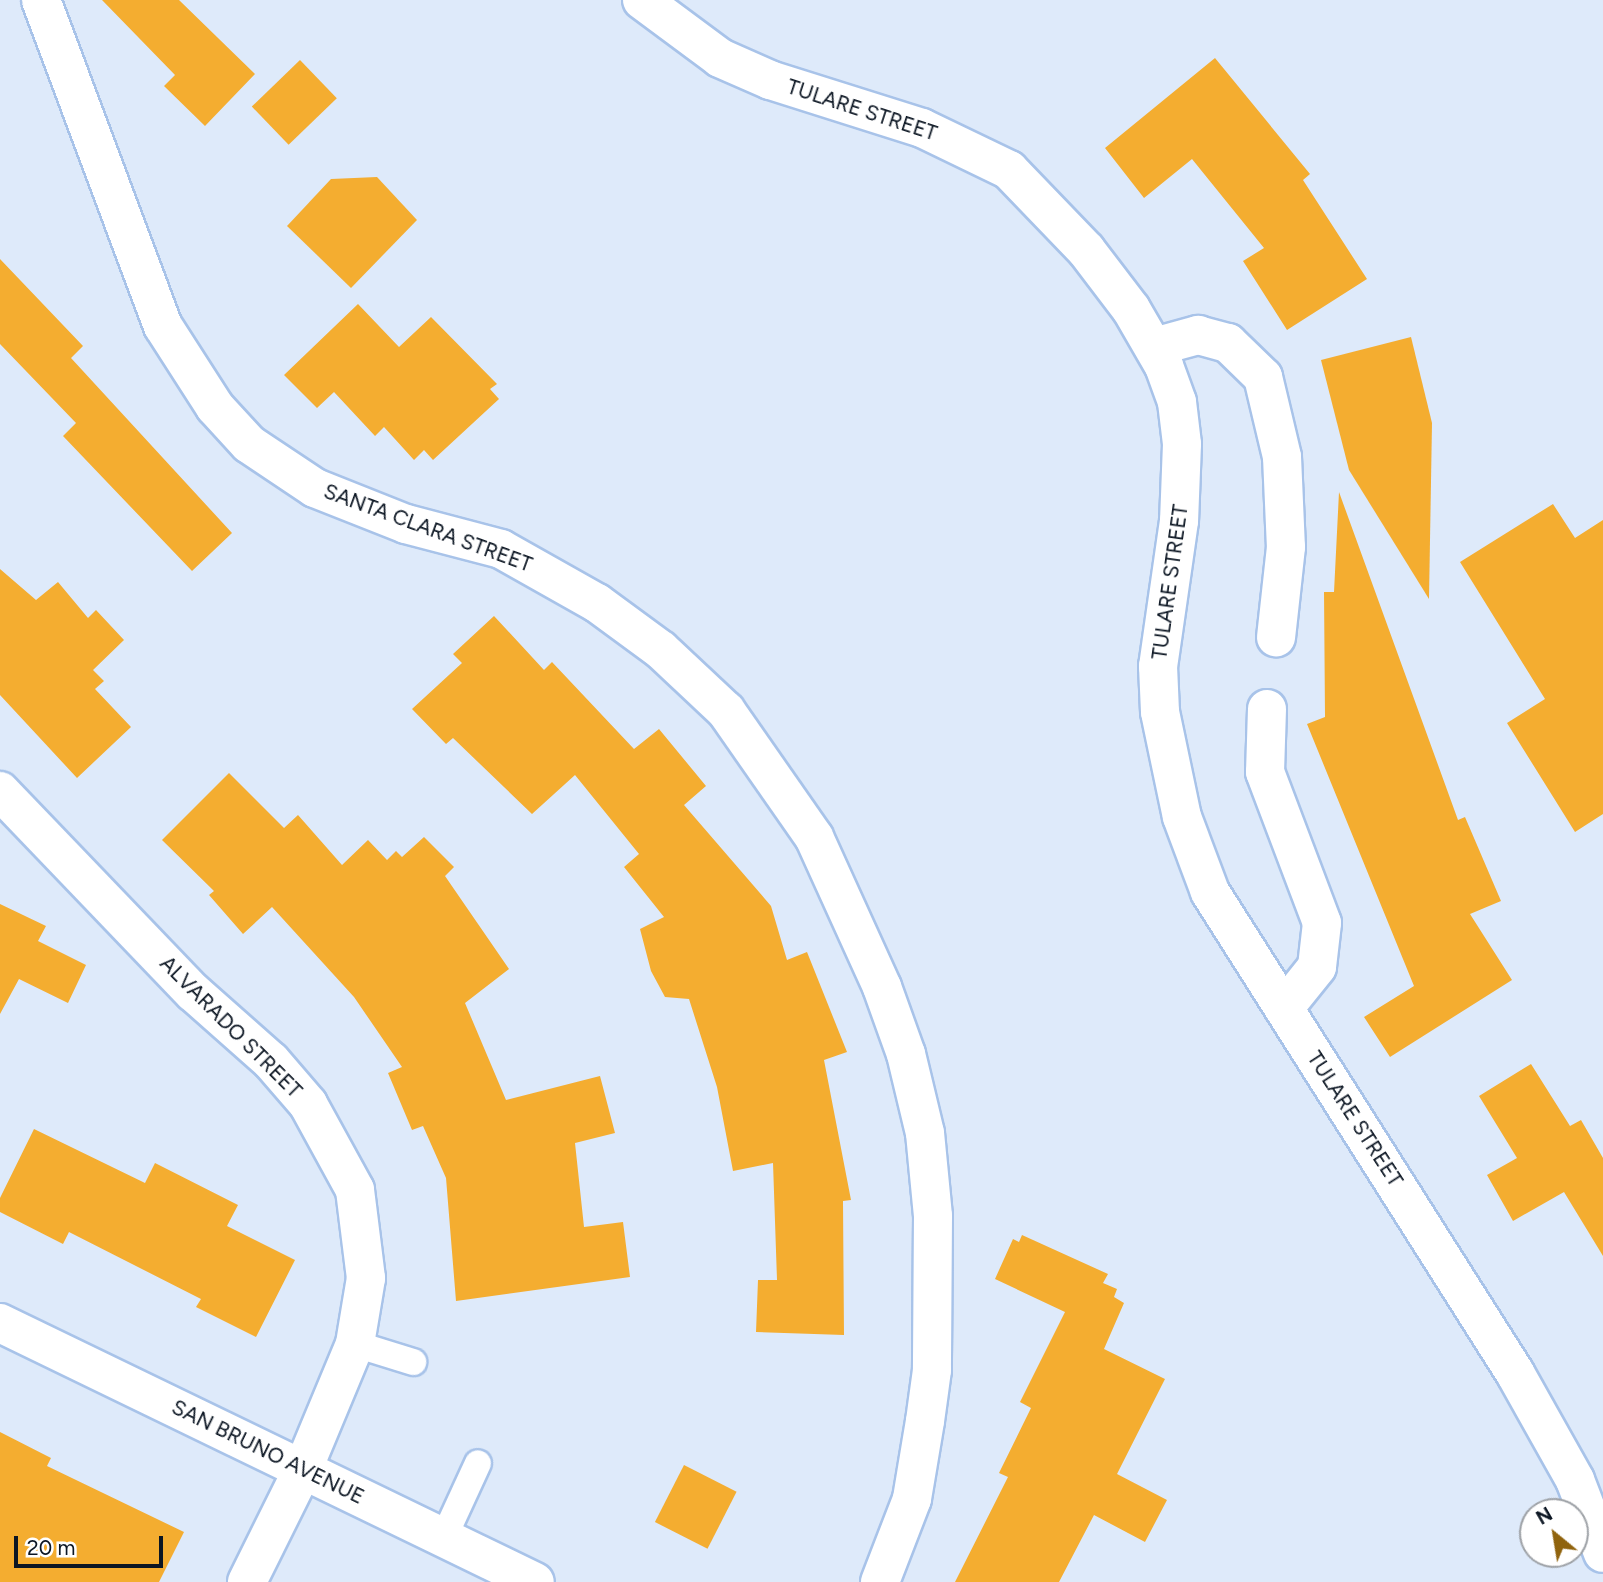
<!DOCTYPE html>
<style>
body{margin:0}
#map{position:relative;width:1603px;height:1582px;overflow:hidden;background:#deeafa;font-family:Figtree,sans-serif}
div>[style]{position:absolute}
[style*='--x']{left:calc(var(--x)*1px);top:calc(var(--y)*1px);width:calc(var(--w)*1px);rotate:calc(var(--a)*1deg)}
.building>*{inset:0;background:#f4ad30;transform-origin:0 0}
.roads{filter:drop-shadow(2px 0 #a8c3e9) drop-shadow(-2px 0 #a8c3e9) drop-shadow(0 2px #a8c3e9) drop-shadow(0 -2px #a8c3e9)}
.lane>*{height:26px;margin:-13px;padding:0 13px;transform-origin:13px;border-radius:13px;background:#fff}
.street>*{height:38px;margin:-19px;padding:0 19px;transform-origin:19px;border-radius:19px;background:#fff}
.secondary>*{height:38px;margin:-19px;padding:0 19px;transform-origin:19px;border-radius:19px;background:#fff}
span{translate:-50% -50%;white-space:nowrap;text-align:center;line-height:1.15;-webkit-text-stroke:5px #fff;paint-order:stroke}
.street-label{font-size:21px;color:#0c1623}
.north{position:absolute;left:1519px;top:1498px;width:70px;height:70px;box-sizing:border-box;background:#fff;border:2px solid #9ea2a7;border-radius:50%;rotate:330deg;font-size:19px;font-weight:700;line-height:28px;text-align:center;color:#0c1623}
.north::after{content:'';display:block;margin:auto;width:24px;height:32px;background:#90630d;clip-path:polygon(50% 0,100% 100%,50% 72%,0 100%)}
.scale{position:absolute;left:14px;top:1536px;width:149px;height:32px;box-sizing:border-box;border:4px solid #0c1623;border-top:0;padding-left:9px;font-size:21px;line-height:24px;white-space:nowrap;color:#0c1623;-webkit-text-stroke:5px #fff;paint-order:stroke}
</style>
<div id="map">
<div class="building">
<div style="clip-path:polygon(102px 0,179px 0,255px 74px,205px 126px,164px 86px,175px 75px)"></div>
<div style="clip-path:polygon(1215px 58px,1310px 174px,1303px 180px,1367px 279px,1287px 330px,1243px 261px,1264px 248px,1192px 159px,1144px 198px,1105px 148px)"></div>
<div style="left:300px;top:60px;width:53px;height:67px;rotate:46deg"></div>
<div style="clip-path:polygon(377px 177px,417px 220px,351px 288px,287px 226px,331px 179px)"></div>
<div style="clip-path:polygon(0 259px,83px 346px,71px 358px,232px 533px,192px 571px,63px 436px,76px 423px,0 344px)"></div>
<div style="clip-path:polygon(358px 304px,399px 347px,431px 317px,497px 384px,490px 389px,499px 399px,433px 460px,424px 450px,414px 460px,384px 427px,375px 436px,334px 392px,317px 408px,284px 375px)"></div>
<div style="clip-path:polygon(1411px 337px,1432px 423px,1429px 599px,1349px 470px,1321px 360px)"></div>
<div style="clip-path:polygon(1339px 492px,1458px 820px,1465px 817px,1501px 901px,1470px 914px,1512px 980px,1390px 1057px,1364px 1017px,1414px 986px,1307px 724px,1325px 717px,1324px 592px,1334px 592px)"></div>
<div style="clip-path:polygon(1553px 504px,1575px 538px,1603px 520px,1603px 814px,1575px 832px,1507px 723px,1545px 699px,1460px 562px)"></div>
<div style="clip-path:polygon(0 569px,36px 600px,58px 582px,88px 618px,96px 610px,124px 640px,93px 670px,104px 681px,95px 689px,131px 727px,77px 778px,0 695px)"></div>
<div style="clip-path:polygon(494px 616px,544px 670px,552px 662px,634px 749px,659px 729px,706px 786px,684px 805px,771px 906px,787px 960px,807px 952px,847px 1052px,824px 1060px,851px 1200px,843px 1201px,844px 1335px,756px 1332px,758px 1280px,777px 1280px,773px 1163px,733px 1171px,717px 1087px,689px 999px,665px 997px,651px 971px,640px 929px,664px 917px,624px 867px,639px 854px,575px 775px,532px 814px,453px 738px,446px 744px,412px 709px,462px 663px,453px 654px)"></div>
<div style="clip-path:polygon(229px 773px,284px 828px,298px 815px,342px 865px,368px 840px,387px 860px,396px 851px,402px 857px,424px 837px,454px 867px,445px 876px,509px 969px,465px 1003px,506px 1100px,600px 1076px,615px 1133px,575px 1143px,584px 1227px,623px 1222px,630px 1277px,456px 1301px,446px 1178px,423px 1126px,412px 1130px,388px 1073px,402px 1067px,354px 997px,272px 907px,243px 934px,209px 895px,214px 891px,162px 840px)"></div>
<div style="clip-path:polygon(0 904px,46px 926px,38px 941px,86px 965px,68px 1003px,19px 979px,0 1014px)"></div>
<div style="clip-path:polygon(1531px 1064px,1570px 1126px,1581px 1120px,1603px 1158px,1603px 1256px,1564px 1192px,1513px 1221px,1487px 1175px,1517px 1158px,1479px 1096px)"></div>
<div style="clip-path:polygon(34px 1129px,145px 1183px,155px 1163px,238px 1205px,227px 1226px,295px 1260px,256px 1337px,196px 1307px,201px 1299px,69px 1232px,63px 1244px,0 1212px,0 1198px)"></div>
<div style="clip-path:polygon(1022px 1235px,1108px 1274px,1103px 1283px,1117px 1289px,1114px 1297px,1124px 1303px,1104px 1349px,1165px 1379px,1117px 1474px,1167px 1500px,1145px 1542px,1094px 1515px,1059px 1582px,955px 1582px,1008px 1477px,999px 1473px,1031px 1408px,1020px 1402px,1065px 1312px,995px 1279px,1013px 1239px,1019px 1242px)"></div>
<div style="clip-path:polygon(0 1432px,51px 1458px,47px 1466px,184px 1532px,159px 1582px,0 1582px)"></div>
<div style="left:684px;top:1465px;width:59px;height:64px;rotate:27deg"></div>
</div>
<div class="roads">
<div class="lane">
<div style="--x:355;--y:1344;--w:61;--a:17.2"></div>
<div style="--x:444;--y:1537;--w:81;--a:-65.3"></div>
</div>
<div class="street">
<div style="--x:41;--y:0;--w:348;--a:69.5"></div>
<div style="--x:163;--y:326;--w:96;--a:57.3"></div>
<div style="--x:215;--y:407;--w:50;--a:47.4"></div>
<div style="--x:249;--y:444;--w:79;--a:33.7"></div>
<div style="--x:315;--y:488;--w:98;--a:21.6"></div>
<div style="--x:406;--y:524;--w:98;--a:14.7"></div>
<div style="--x:501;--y:549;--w:110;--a:29.4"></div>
<div style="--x:597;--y:603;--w:79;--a:36.3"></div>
<div style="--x:661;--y:650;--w:89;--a:43.2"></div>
<div style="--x:726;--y:711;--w:154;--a:55.1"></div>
<div style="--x:814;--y:837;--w:165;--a:65.6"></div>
<div style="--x:882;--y:987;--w:71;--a:70.3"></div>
<div style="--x:906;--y:1054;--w:81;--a:76.5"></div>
<div style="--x:925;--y:1133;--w:83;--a:84.5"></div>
<div style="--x:933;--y:1216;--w:154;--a:90.4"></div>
<div style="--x:932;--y:1370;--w:51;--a:97.8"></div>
<div style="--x:925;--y:1421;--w:79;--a:99.5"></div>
<div style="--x:912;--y:1499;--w:89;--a:111.1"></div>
<div style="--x:642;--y:0;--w:97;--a:36.6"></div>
<div style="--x:720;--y:58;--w:55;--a:23.7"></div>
<div style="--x:770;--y:80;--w:159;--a:17.5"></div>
<div style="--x:922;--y:128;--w:97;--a:25.8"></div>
<div style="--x:1009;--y:170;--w:111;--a:46.1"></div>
<div style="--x:1086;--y:250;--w:74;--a:52.7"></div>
<div style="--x:1131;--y:309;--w:66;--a:59.9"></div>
<div style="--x:1164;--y:366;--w:38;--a:70"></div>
<div style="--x:1177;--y:402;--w:42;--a:83.2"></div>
<div style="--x:1182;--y:444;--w:77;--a:92.2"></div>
<div style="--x:1179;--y:521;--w:147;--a:98.2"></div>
<div style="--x:1158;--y:666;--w:46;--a:87.5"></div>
<div style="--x:1160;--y:712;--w:107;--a:78.2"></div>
<div style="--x:1182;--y:817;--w:80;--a:69.5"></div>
<div style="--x:1210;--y:892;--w:570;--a:57.62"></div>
<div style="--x:1515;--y:1373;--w:123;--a:60.7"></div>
<div style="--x:1575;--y:1480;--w:78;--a:69"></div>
<div style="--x:1154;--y:347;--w:46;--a:-15.3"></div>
<div style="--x:1198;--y:335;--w:31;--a:15"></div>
<div style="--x:1228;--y:343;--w:49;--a:44.2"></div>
<div style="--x:1263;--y:377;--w:82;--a:76.6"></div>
<div style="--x:1282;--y:457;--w:90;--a:87.5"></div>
<div style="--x:1286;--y:547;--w:91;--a:96.3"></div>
<div style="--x:1267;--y:709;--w:63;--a:91.8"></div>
<div style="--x:1265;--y:772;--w:161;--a:69.3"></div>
<div style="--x:1322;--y:923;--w:44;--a:96.5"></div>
<div style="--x:1317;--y:967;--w:53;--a:128.8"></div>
<div style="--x:0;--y:791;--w:279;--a:46.2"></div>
<div style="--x:193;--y:992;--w:104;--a:41.5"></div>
<div style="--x:271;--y:1061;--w:57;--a:49.3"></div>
<div style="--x:308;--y:1104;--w:98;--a:61.3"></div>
<div style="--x:355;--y:1190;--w:89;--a:82.9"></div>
<div style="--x:366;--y:1278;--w:67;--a:99.5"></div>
<div style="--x:355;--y:1344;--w:135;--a:112.6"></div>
<div style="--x:303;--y:1469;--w:126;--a:116.4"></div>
</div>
<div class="secondary">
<div style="--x:0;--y:1323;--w:594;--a:25.83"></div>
</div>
</div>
<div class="street-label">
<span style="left:862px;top:110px;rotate:18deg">TULARE STREET</span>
<span style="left:428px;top:528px;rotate:20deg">SANTA CLARA STREET</span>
<span style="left:1170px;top:582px;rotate:-82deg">TULARE STREET</span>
<span style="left:231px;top:1027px;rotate:45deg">ALVARADO STREET</span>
<span style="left:1355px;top:1119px;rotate:57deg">TULARE STREET</span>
<span style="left:268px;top:1452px;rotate:26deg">SAN BRUNO AVENUE</span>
</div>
<div class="north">N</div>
<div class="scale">20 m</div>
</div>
